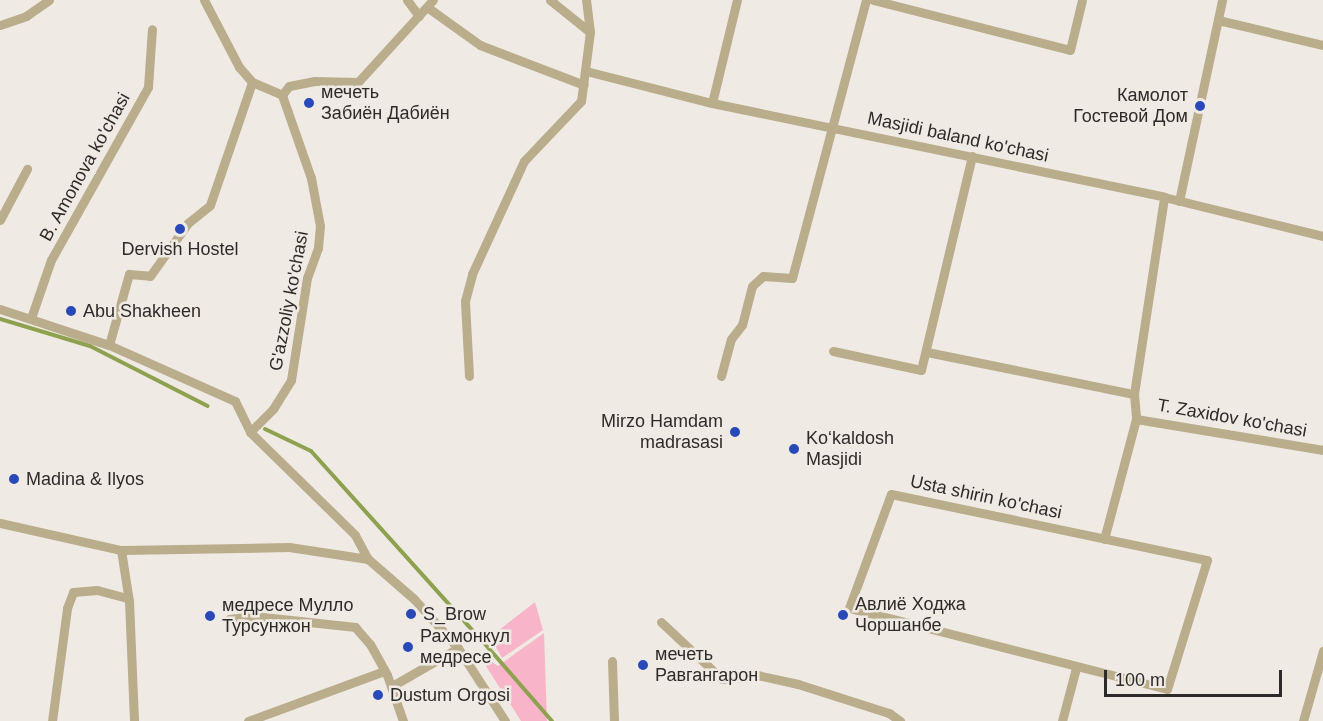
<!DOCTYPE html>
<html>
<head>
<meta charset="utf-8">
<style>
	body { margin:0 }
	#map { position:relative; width:1323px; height:721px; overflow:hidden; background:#f0eae5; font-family:Arial,sans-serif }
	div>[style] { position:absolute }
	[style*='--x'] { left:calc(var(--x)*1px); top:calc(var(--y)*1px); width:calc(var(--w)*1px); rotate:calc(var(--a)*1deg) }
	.green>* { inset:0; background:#f8b5ca }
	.stream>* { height:4px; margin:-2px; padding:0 2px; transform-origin:2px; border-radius:2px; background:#8ea14f }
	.street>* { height:9px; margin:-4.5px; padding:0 4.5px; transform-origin:4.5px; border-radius:4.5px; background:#baad8b }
	.dots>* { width:16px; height:16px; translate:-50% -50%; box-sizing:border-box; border:3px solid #f0eae5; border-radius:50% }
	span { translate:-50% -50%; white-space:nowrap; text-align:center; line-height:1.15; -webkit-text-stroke:5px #f0eae5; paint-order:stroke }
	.poi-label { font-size:18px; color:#2d2b29 }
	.left { translate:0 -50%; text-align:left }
	.right { translate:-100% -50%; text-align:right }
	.street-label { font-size:18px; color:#2d2b29 }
	.scale { position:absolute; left:1104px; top:670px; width:178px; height:27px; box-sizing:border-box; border:3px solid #2d2b29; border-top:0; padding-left:8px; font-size:18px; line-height:21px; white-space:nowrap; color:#2d2b29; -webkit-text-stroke:4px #f0eae5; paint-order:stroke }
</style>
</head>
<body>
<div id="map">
	<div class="green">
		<div style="clip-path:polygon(535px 602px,543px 630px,502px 658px,490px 637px)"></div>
		<div style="clip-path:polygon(544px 633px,547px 721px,521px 721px,477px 652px,498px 666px)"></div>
	</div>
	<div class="stream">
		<div style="--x:0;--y:319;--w:94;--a:16.7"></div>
		<div style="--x:90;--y:346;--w:132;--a:27"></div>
		<div style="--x:265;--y:429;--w:51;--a:25.6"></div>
		<div style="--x:311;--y:451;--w:244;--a:48"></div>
		<div style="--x:485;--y:644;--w:102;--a:49"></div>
	</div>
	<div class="street">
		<div style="--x:204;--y:0;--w:76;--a:62.4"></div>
		<div style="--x:239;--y:67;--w:20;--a:49"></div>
		<div style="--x:252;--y:82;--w:33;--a:23"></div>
		<div style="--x:282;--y:95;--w:11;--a:-52"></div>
		<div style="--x:289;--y:86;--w:26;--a:-11"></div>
		<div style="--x:315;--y:81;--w:43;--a:1.3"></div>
		<div style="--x:358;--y:82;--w:111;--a:-47.6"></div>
		<div style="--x:407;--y:0;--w:20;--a:53"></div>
		<div style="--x:550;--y:0;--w:51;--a:38.7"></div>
		<div style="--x:873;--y:0;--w:203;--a:14.2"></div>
		<div style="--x:1070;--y:50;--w:51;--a:-76.5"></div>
		<div style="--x:427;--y:7;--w:65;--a:35.6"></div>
		<div style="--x:480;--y:45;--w:111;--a:21"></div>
		<div style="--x:1218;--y:20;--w:108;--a:13.4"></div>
		<div style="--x:0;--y:25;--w:28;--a:-19"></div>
		<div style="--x:26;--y:16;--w:28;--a:-35"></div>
		<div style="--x:586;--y:71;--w:130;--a:14.3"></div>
		<div style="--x:712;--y:103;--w:462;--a:11.7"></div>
		<div style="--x:1164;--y:197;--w:164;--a:13.8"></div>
		<div style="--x:712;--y:103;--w:106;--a:-76.4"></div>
		<div style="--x:1179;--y:201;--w:206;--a:-77.9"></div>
		<div style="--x:0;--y:220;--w:58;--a:-62.1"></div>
		<div style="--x:0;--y:309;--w:115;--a:18.3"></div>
		<div style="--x:109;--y:345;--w:138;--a:24"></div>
		<div style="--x:235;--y:401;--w:34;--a:64"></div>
		<div style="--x:250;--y:432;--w:147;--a:44.4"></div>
		<div style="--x:355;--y:535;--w:27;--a:62"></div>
		<div style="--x:368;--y:559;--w:61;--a:41"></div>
		<div style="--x:414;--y:599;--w:66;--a:48.1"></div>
		<div style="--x:458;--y:648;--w:87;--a:57.2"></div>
		<div style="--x:31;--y:318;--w:61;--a:-71"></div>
		<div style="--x:51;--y:260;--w:198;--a:-60.7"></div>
		<div style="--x:148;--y:87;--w:58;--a:-86.1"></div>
		<div style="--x:109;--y:345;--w:74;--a:-74.3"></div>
		<div style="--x:129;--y:274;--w:21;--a:5"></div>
		<div style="--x:150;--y:276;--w:65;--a:-54.4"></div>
		<div style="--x:188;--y:223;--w:28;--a:-39"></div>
		<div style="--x:210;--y:205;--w:130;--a:-71.1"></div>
		<div style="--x:833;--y:351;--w:90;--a:12.2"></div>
		<div style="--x:921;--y:370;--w:220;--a:-76.6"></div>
		<div style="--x:927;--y:352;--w:211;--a:11.5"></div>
		<div style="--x:1134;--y:394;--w:25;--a:85"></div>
		<div style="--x:1136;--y:419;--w:124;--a:104.9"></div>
		<div style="--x:469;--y:376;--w:75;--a:-93.1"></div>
		<div style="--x:465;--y:301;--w:28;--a:-75"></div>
		<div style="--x:472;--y:274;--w:124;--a:-65.3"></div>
		<div style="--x:524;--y:161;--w:83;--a:-46.5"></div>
		<div style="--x:581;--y:101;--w:70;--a:-82.6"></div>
		<div style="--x:590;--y:32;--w:32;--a:-97"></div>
		<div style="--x:721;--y:376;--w:38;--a:-75"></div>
		<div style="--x:731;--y:339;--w:18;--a:-52"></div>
		<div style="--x:742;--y:325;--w:40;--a:-75.6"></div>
		<div style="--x:752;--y:286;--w:15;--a:-42"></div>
		<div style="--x:763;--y:276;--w:29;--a:4"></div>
		<div style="--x:792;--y:278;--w:288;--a:-75.1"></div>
		<div style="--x:1134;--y:394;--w:199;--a:-81.3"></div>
		<div style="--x:1136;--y:419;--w:190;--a:9.4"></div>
		<div style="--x:250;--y:432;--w:33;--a:-45"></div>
		<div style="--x:273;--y:409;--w:34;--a:-58"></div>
		<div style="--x:291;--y:380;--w:103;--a:-81.1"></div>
		<div style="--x:307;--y:278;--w:32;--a:-70"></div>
		<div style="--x:318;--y:248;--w:22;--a:-85"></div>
		<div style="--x:320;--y:226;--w:49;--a:-100.6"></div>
		<div style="--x:311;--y:178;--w:88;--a:-109.3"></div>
		<div style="--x:891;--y:494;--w:323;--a:11.8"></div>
		<div style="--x:1207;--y:560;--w:135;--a:107.2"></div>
		<div style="--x:1167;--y:689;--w:328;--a:-165.7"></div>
		<div style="--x:849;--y:608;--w:121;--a:-69.8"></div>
		<div style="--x:0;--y:523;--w:124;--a:12.6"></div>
		<div style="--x:121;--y:550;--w:168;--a:-1"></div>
		<div style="--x:289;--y:547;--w:80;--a:8.6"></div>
		<div style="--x:121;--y:550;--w:52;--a:81.1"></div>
		<div style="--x:129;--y:601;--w:120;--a:87.6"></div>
		<div style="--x:229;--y:619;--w:25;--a:-7"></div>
		<div style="--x:254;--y:616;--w:102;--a:6.2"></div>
		<div style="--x:355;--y:627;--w:23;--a:49"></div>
		<div style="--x:370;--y:644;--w:35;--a:61"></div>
		<div style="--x:387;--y:675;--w:49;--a:70.8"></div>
		<div style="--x:661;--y:622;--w:83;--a:43.1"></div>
		<div style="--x:722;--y:679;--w:35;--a:-7"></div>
		<div style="--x:757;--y:675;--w:42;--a:12.4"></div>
		<div style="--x:798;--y:684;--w:96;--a:17.7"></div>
		<div style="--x:889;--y:713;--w:14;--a:36"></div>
		<div style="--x:612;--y:661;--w:60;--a:88.1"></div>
		<div style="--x:392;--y:686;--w:76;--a:-29.9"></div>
		<div style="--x:52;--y:721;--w:114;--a:-82.4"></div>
		<div style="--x:67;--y:608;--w:17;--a:-69"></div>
		<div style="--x:73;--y:592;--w:24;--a:-5"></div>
		<div style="--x:97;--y:590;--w:30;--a:15"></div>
		<div style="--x:248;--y:721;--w:145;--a:-20.2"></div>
		<div style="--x:1062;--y:721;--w:55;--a:-75.2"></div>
		<div style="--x:1303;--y:721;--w:73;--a:-74.1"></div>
	</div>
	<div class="dots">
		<div style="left:309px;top:103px;background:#2949b9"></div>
		<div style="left:1200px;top:106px;background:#2949b9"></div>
		<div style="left:180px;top:229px;background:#2949b9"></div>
		<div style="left:71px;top:311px;background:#2949b9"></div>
		<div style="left:735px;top:432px;background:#2949b9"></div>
		<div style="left:794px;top:449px;background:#2949b9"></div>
		<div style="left:14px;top:479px;background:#2949b9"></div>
		<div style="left:411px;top:614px;background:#2949b9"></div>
		<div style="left:843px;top:615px;background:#2949b9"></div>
		<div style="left:210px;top:616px;background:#2949b9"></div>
		<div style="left:408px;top:647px;background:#2949b9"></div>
		<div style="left:643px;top:665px;background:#2949b9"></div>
		<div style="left:378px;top:695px;background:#2949b9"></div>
	</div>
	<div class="poi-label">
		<span class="left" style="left:321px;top:103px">мечеть<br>Забиён Дабиён</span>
		<span class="right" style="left:1188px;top:106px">Камолот<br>Гостевой Дом</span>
		<span style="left:180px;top:249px">Dervish Hostel</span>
		<span class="left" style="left:83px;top:311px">Abu Shakheen</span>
		<span class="right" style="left:723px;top:432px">Mirzo Hamdam<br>madrasasi</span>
		<span class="left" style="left:806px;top:449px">Koʻkaldosh<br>Masjidi</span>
		<span class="left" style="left:26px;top:479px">Madina &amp; Ilyos</span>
		<span class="left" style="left:855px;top:615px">Авлиё Ходжа<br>Чоршанбе</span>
		<span class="left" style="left:222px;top:616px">медресе Мулло<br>Турсунжон</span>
		<span class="left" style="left:423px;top:614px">S_Brow</span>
		<span class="left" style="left:420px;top:647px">Рахмонкул<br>медресе</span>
		<span class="left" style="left:655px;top:665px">мечеть<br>Равгангарон</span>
		<span class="left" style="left:390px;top:695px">Dustum Orgosi</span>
	</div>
	<div class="street-label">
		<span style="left:958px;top:137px;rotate:12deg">Masjidi baland ko'chasi</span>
		<span style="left:85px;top:167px;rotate:-61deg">B. Amonova ko'chasi</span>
		<span style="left:289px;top:301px;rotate:-79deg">G'azzoliy ko'chasi</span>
		<span style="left:1232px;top:418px;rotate:10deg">T. Zaxidov ko'chasi</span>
		<span style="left:986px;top:497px;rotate:12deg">Usta shirin ko'chasi</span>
	</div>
	<div class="scale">100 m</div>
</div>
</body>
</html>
